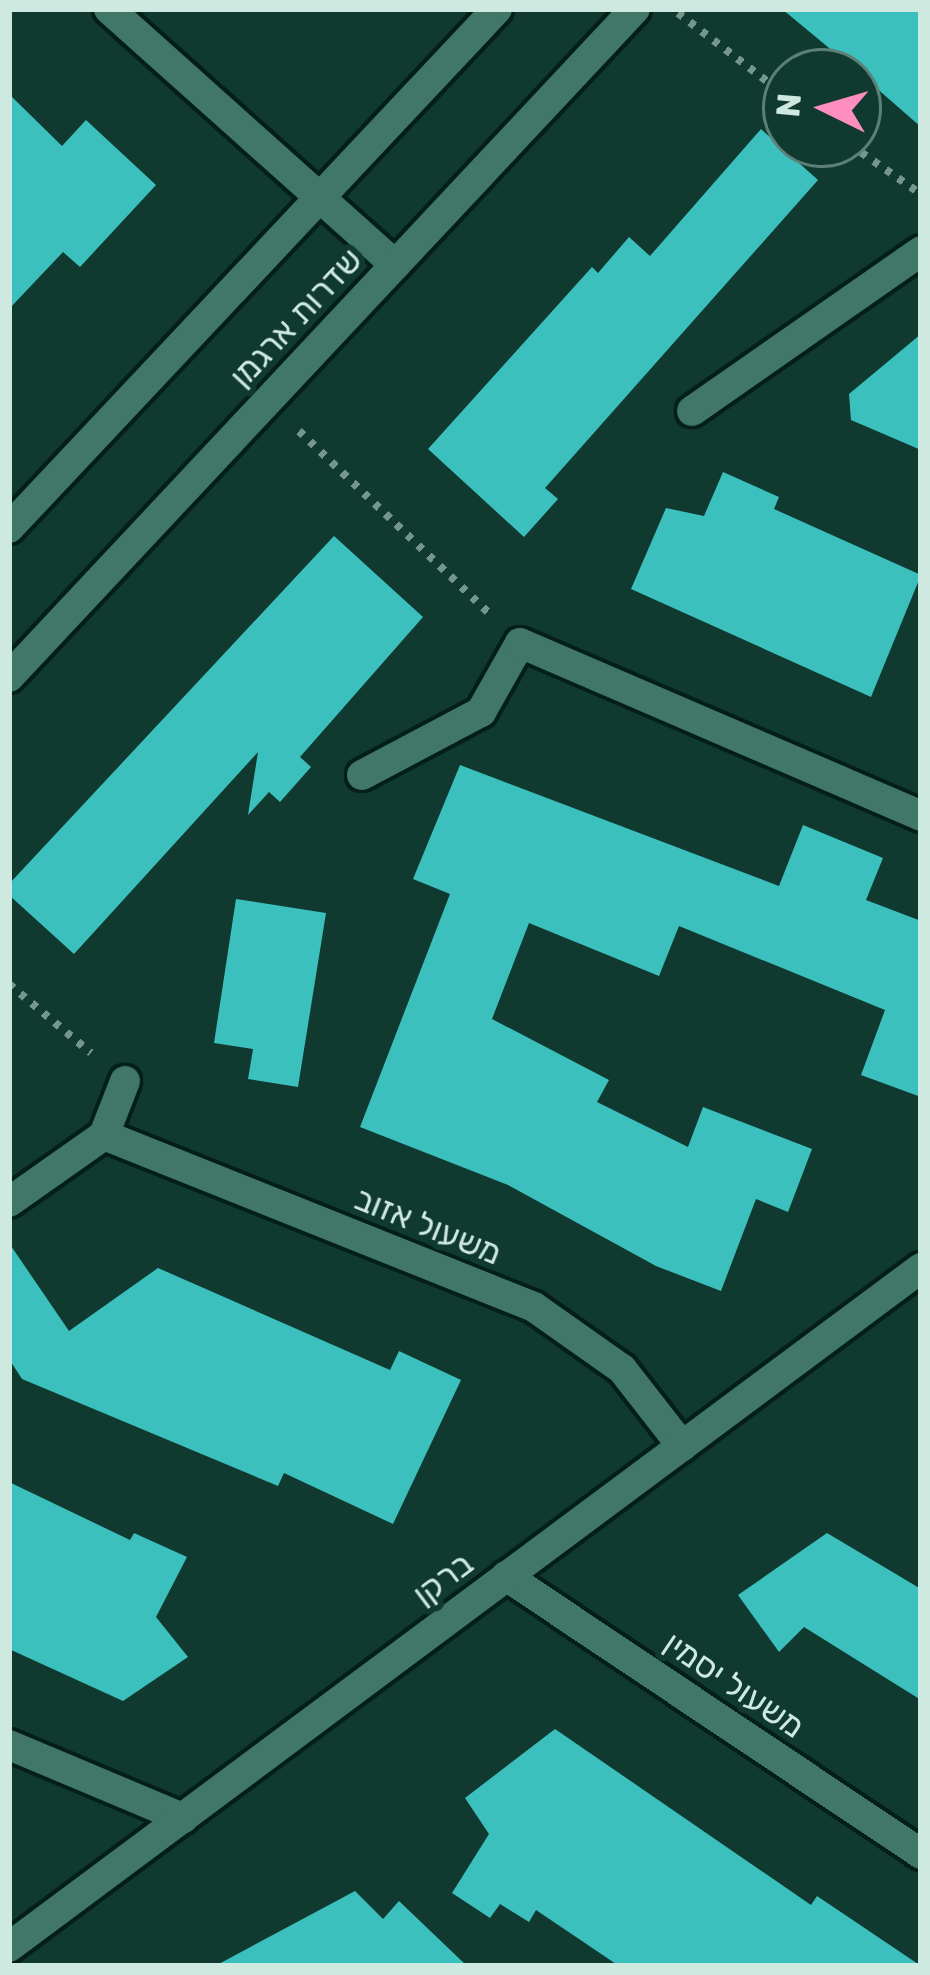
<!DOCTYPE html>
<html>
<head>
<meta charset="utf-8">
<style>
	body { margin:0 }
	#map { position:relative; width:930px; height:1975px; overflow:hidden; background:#103a30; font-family:Rubik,"Noto Sans Hebrew",sans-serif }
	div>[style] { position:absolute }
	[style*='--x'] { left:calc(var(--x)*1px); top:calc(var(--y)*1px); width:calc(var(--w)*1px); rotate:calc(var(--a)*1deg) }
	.building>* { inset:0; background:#3bc0be }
	.path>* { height:8px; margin-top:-4px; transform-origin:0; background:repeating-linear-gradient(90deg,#74968d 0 6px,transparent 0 15px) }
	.roads { filter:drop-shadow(3px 0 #031f18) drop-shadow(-3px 0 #031f18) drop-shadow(0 3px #031f18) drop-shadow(0 -3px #031f18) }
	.minor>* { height:30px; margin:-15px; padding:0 15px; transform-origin:15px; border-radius:15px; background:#417767 }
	span { translate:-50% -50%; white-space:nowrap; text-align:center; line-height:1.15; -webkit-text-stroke:12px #103a30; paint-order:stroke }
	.street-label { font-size:33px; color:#cee9e0 }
	.frame { position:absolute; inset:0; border:12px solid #cee9e0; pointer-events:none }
	.north { position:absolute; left:762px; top:48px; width:120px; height:120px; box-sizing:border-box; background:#103a30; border:3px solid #5c8076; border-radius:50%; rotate:275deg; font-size:33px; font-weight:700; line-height:48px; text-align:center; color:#cee9e0 }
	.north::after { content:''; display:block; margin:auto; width:42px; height:54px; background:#fd8ebf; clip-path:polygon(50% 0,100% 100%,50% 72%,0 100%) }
</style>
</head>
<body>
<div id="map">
	<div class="building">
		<div style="clip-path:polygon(782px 9px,921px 9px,921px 127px,858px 72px)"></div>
		<div style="clip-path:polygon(9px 94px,62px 146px,86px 120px,156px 185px,80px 267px,63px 252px,9px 309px)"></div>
		<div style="clip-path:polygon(761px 129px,818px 180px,545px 488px,558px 499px,524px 537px,428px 449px,592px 267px,598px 273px,629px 237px,650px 256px)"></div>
		<div style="clip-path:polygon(921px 334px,921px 450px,851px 420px,849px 394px)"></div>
		<div style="clip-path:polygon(723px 472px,779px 497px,774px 509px,921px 575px,871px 697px,631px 589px,666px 508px,704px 516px)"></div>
		<div style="clip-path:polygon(334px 536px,423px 617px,300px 757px,311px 767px,280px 802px,269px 792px,248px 815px,258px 752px,74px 954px,9px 895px,9px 884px)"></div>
		<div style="clip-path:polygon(460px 765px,779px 886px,803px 825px,883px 858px,866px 900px,921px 921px,921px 1097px,861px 1075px,885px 1010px,679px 926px,659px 976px,529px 923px,492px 1019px,609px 1080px,597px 1102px,688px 1147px,703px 1107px,812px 1149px,788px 1212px,756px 1199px,721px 1291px,656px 1266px,508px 1185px,360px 1127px,450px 894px,413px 879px)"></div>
		<div style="clip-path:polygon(236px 899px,326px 913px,298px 1087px,248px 1079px,253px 1049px,214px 1043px)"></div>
		<div style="clip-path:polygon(9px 1243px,69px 1331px,158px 1268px,390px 1370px,399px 1351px,461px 1380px,393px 1524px,284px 1473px,278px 1486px,22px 1379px,9px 1359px)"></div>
		<div style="clip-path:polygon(9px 1482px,130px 1540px,134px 1533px,187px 1557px,156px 1617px,188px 1657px,123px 1701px,9px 1649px)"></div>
		<div style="clip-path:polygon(827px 1533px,921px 1589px,921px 1700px,804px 1627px,779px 1652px,738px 1595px)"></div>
		<div style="clip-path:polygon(555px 1729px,811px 1905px,817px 1896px,921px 1966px,619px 1966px,536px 1910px,529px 1922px,500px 1904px,490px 1918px,452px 1893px,489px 1834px,465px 1798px)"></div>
		<div style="clip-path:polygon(355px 1891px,383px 1919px,399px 1901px,467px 1966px,215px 1966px)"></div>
	</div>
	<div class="path">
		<div style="--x:678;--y:13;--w:136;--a:37.5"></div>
		<div style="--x:849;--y:144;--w:88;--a:34.8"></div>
		<div style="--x:299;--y:431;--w:262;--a:43.8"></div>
		<div style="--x:9;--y:984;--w:107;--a:40.1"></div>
	</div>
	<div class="roads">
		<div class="minor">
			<div style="--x:109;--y:9;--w:384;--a:41.8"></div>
			<div style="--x:692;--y:411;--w:279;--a:-34.9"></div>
			<div style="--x:9;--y:528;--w:712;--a:-46.76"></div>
			<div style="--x:9;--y:677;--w:915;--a:-46.86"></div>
			<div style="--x:362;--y:775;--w:135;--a:-27.9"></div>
			<div style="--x:481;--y:712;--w:79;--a:-60.5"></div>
			<div style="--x:520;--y:643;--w:437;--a:23.3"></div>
			<div style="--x:104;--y:1135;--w:463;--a:21.8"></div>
			<div style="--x:534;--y:1307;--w:108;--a:35.2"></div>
			<div style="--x:622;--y:1369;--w:98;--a:52.1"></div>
			<div style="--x:9;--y:1202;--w:116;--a:-35.2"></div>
			<div style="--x:104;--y:1135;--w:58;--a:-68.7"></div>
			<div style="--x:506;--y:1576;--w:500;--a:33.8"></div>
			<div style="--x:9;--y:1745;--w:189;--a:22.8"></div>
			<div style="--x:9;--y:1947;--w:1137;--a:-36.67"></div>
		</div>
	</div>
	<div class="street-label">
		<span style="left:296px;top:318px;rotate:-47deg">שדרות ארגמן</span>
		<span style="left:428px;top:1226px;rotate:22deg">משעול אזוב</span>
		<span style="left:443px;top:1579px;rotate:-37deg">ברקן</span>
		<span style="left:734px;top:1685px;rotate:34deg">משעול יסמין</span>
	</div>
	<div class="frame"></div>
	<div class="north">N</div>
</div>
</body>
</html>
